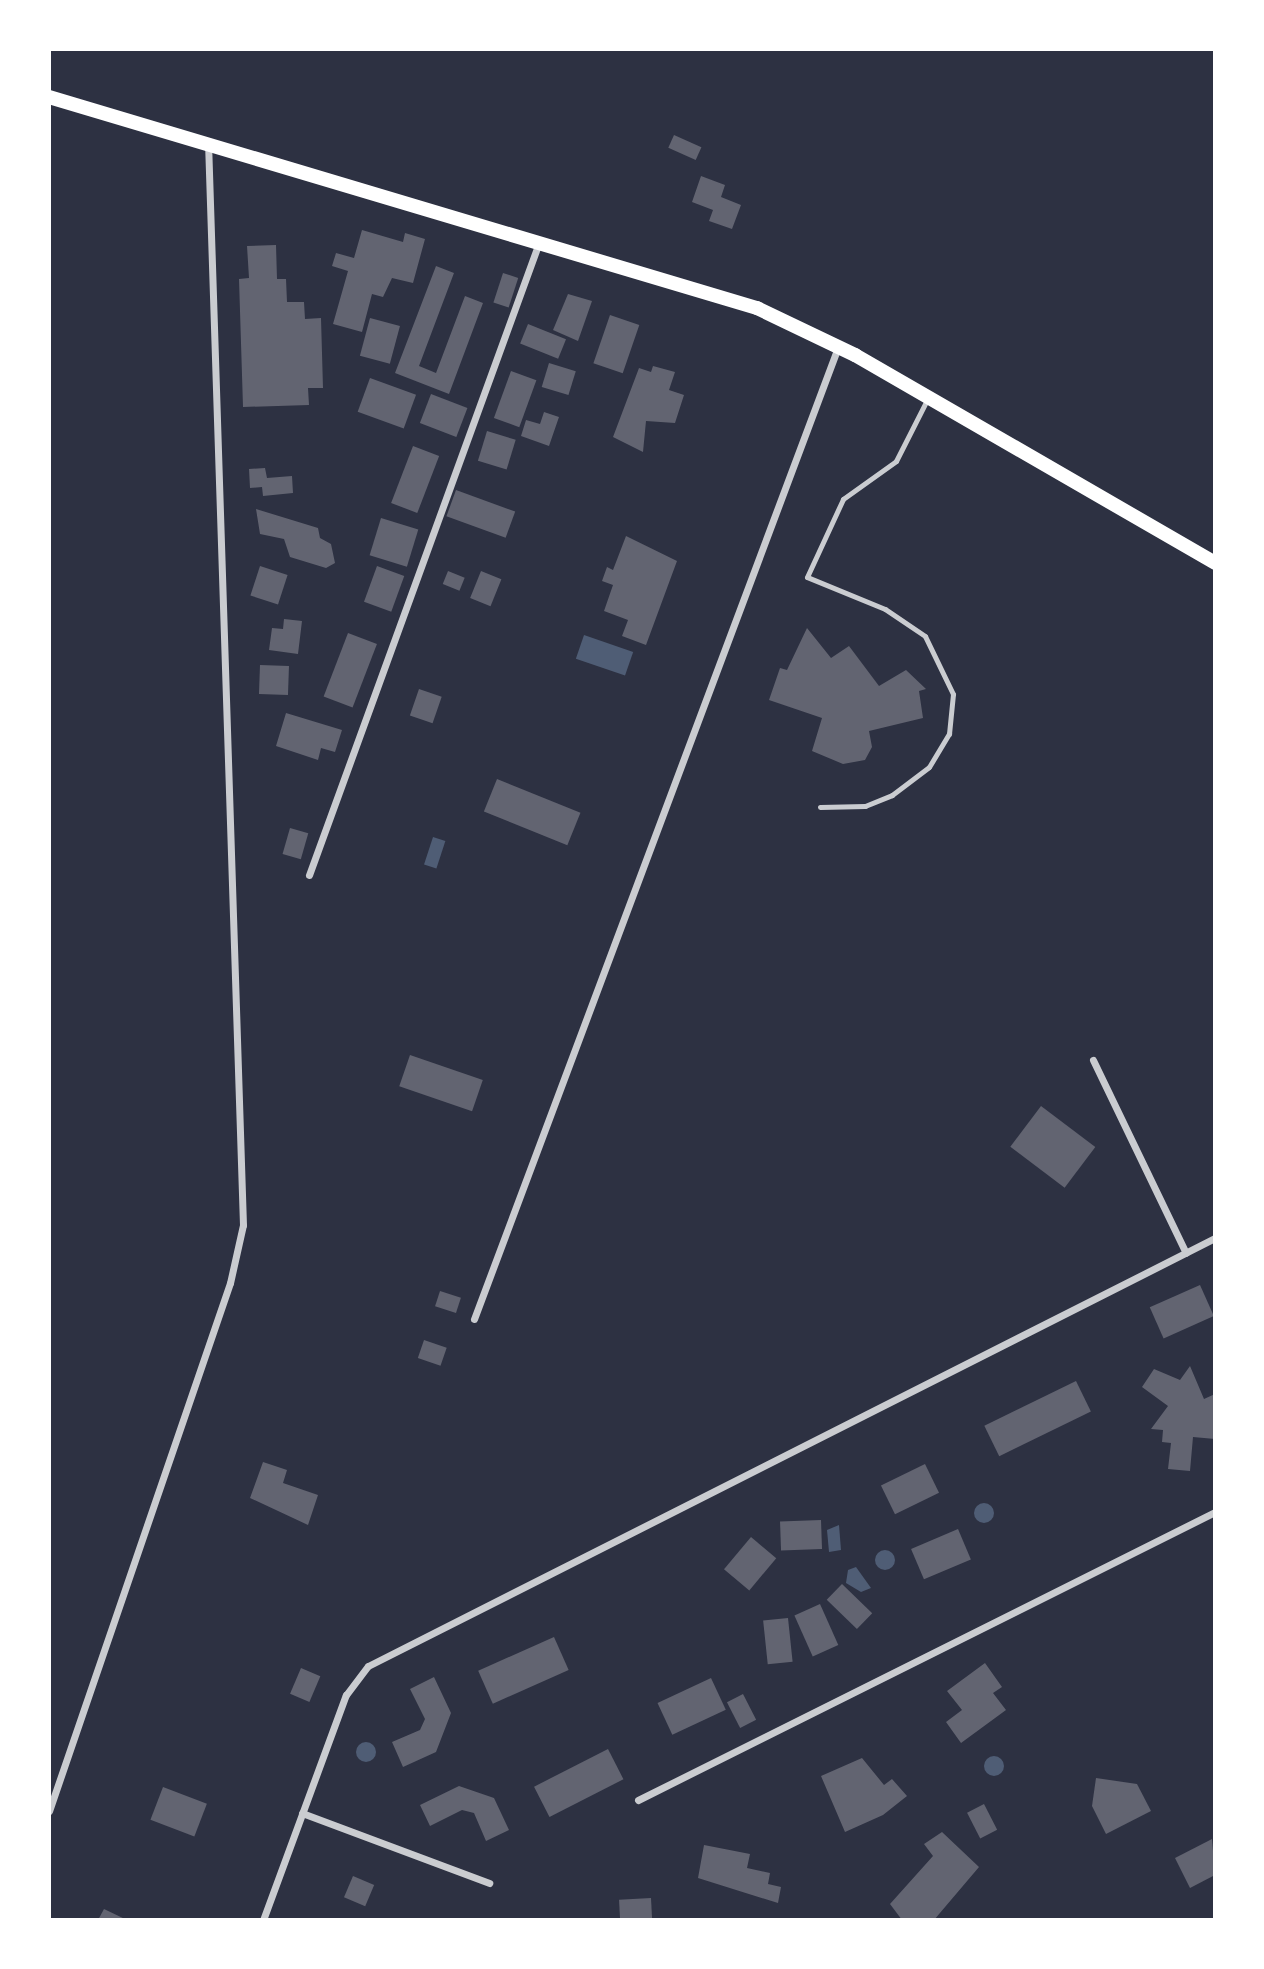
<!DOCTYPE html>
<html>
<head>
<meta charset="utf-8">
<style>
	body { margin:0 }
	#map { position:relative; width:1264px; height:1969px; overflow:hidden; background:#2d3142; font-family:"Sofia Sans Condensed",sans-serif }
	div>[style] { position:absolute }
	[style*='--x'] { left:calc(var(--x)*1px); top:calc(var(--y)*1px); width:calc(var(--w)*1px); rotate:calc(var(--a)*1deg) }
	.water>* { inset:0; background:#4f5d75; transform-origin:0 0 }
	.round { border-radius:50% }
	.building>* { inset:0; background:#626471; transform-origin:0 0 }
	.service>* { height:5px; margin:-2.5px; padding:0 2.5px; transform-origin:2.5px; border-radius:2.5px; background:#caccd0 }
	.minor>* { height:7px; margin:-3.5px; padding:0 3.5px; transform-origin:3.5px; border-radius:3.5px; background:#caccd0 }
	.secondary>* { height:14px; margin:-7px; padding:0 7px; transform-origin:7px; border-radius:7px; background:#fff }
	span { translate:-50% -50%; white-space:nowrap; text-align:center; line-height:1.15; -webkit-text-stroke:5px #fff; paint-order:stroke }
	.frame { position:absolute; inset:0; border:51px solid #fff; pointer-events:none }
</style>
</head>
<body>
<div id="map">
	<div class="water">
		<div style="left:584px;top:635px;width:52px;height:25px;rotate:19deg"></div>
		<div style="left:433px;top:837px;width:13px;height:29px;rotate:18deg"></div>
		<div class="round" style="left:974px;top:1503px;width:20px;height:20px"></div>
		<div style="clip-path:polygon(839px 1525px,841px 1550px,829px 1552px,827px 1530px)"></div>
		<div class="round" style="left:875px;top:1550px;width:20px;height:20px"></div>
		<div style="clip-path:polygon(856px 1567px,871px 1588px,861px 1592px,846px 1583px,848px 1570px)"></div>
		<div class="round" style="left:356px;top:1742px;width:20px;height:20px"></div>
		<div class="round" style="left:984px;top:1756px;width:20px;height:20px"></div>
	</div>
	<div class="building">
		<div style="left:674px;top:135px;width:30px;height:14px;rotate:24deg"></div>
		<div style="clip-path:polygon(701px 176px,725px 185px,721px 197px,741px 205px,732px 229px,709px 221px,713px 210px,692px 202px)"></div>
		<div style="clip-path:polygon(362px 230px,403px 242px,405px 233px,425px 239px,413px 283px,392px 278px,383px 297px,372px 294px,362px 332px,333px 324px,348px 271px,332px 266px,336px 253px,354px 258px)"></div>
		<div style="clip-path:polygon(276px 245px,277px 279px,286px 279px,287px 302px,304px 302px,305px 319px,321px 318px,323px 388px,308px 388px,309px 405px,243px 407px,239px 279px,249px 278px,247px 246px)"></div>
		<div style="clip-path:polygon(436px 266px,454px 273px,419px 366px,436px 373px,465px 296px,483px 303px,449px 394px,395px 373px)"></div>
		<div style="left:503px;top:273px;width:16px;height:31px;rotate:18deg"></div>
		<div style="clip-path:polygon(568px 294px,592px 301px,578px 341px,553px 330px)"></div>
		<div style="left:610px;top:315px;width:31px;height:51px;rotate:19deg"></div>
		<div style="left:370px;top:318px;width:31px;height:39px;rotate:15deg"></div>
		<div style="left:528px;top:324px;width:41px;height:21px;rotate:22deg"></div>
		<div style="left:549px;top:363px;width:28px;height:25px;rotate:17deg"></div>
		<div style="clip-path:polygon(653px 366px,675px 372px,669px 390px,684px 395px,675px 423px,646px 421px,643px 452px,613px 437px,639px 368px,651px 372px)"></div>
		<div style="left:511px;top:371px;width:27px;height:50px;rotate:20deg"></div>
		<div style="left:370px;top:378px;width:49px;height:36px;rotate:20deg"></div>
		<div style="left:431px;top:394px;width:39px;height:31px;rotate:21deg"></div>
		<div style="clip-path:polygon(544px 412px,559px 417px,549px 446px,521px 436px,526px 420px,540px 424px)"></div>
		<div style="left:487px;top:431px;width:30px;height:31px;rotate:17deg"></div>
		<div style="left:413px;top:446px;width:28px;height:61px;rotate:21deg"></div>
		<div style="clip-path:polygon(265px 468px,267px 478px,292px 476px,293px 493px,263px 496px,262px 487px,250px 488px,249px 469px)"></div>
		<div style="left:456px;top:490px;width:63px;height:28px;rotate:20deg"></div>
		<div style="clip-path:polygon(256px 509px,318px 528px,320px 538px,331px 544px,335px 563px,326px 568px,290px 557px,284px 539px,260px 534px)"></div>
		<div style="left:381px;top:518px;width:39px;height:39px;rotate:17deg"></div>
		<div style="clip-path:polygon(626px 536px,677px 561px,646px 645px,622px 636px,628px 620px,604px 611px,613px 585px,602px 581px,607px 567px,613px 570px)"></div>
		<div style="left:260px;top:566px;width:29px;height:31px;rotate:18deg"></div>
		<div style="left:377px;top:566px;width:29px;height:38px;rotate:20deg"></div>
		<div style="left:448px;top:571px;width:18px;height:14px;rotate:22deg"></div>
		<div style="left:481px;top:571px;width:22px;height:29px;rotate:22deg"></div>
		<div style="clip-path:polygon(284px 619px,302px 621px,298px 654px,269px 650px,272px 628px,283px 629px)"></div>
		<div style="clip-path:polygon(807px 628px,831px 658px,849px 646px,879px 686px,906px 670px,926px 689px,919px 691px,923px 718px,869px 731px,872px 747px,865px 760px,843px 764px,812px 751px,822px 718px,769px 700px,780px 668px,787px 670px)"></div>
		<div style="left:348px;top:633px;width:31px;height:68px;rotate:21deg"></div>
		<div style="left:260px;top:665px;width:29px;height:29px;rotate:2deg"></div>
		<div style="left:419px;top:689px;width:24px;height:28px;rotate:19deg"></div>
		<div style="clip-path:polygon(286px 713px,342px 730px,335px 752px,321px 748px,318px 760px,276px 746px)"></div>
		<div style="left:497px;top:779px;width:90px;height:35px;rotate:22deg"></div>
		<div style="left:290px;top:828px;width:19px;height:27px;rotate:16deg"></div>
		<div style="left:410px;top:1055px;width:77px;height:33px;rotate:19deg"></div>
		<div style="left:1041px;top:1106px;width:68px;height:51px;rotate:37deg"></div>
		<div style="left:1200px;top:1285px;width:34px;height:55px;rotate:66deg"></div>
		<div style="left:440px;top:1291px;width:22px;height:16px;rotate:18deg"></div>
		<div style="left:424px;top:1340px;width:24px;height:19px;rotate:19deg"></div>
		<div style="clip-path:polygon(1190px 1366px,1204px 1399px,1215px 1394px,1215px 1439px,1193px 1437px,1190px 1471px,1168px 1469px,1171px 1443px,1162px 1442px,1163px 1430px,1151px 1429px,1168px 1406px,1142px 1387px,1154px 1369px,1180px 1380px)"></div>
		<div style="left:1076px;top:1381px;width:34px;height:102px;rotate:64deg"></div>
		<div style="clip-path:polygon(263px 1462px,287px 1470px,283px 1483px,318px 1495px,308px 1525px,250px 1498px)"></div>
		<div style="left:925px;top:1464px;width:32px;height:49px;rotate:64deg"></div>
		<div style="left:821px;top:1520px;width:29px;height:41px;rotate:88deg"></div>
		<div style="left:958px;top:1529px;width:33px;height:51px;rotate:67deg"></div>
		<div style="left:751px;top:1537px;width:33px;height:42px;rotate:40deg"></div>
		<div style="left:842px;top:1584px;width:42px;height:22px;rotate:44deg"></div>
		<div style="left:820px;top:1604px;width:45px;height:28px;rotate:66deg"></div>
		<div style="left:788px;top:1618px;width:44px;height:25px;rotate:84deg"></div>
		<div style="left:554px;top:1637px;width:36px;height:83px;rotate:66deg"></div>
		<div style="clip-path:polygon(985px 1663px,1002px 1687px,993px 1693px,1006px 1710px,961px 1743px,946px 1722px,962px 1710px,947px 1691px)"></div>
		<div style="left:301px;top:1668px;width:21px;height:28px;rotate:23deg"></div>
		<div style="clip-path:polygon(434px 1677px,451px 1713px,436px 1752px,403px 1767px,392px 1742px,420px 1730px,425px 1719px,410px 1689px)"></div>
		<div style="left:711px;top:1678px;width:35px;height:59px;rotate:65deg"></div>
		<div style="left:743px;top:1694px;width:29px;height:18px;rotate:63deg"></div>
		<div style="left:608px;top:1749px;width:34px;height:83px;rotate:63deg"></div>
		<div style="clip-path:polygon(862px 1758px,884px 1785px,892px 1779px,907px 1796px,883px 1815px,845px 1832px,821px 1776px)"></div>
		<div style="clip-path:polygon(1096px 1778px,1137px 1784px,1151px 1811px,1106px 1834px,1092px 1806px)"></div>
		<div style="clip-path:polygon(459px 1786px,494px 1798px,509px 1830px,486px 1841px,474px 1813px,462px 1810px,430px 1826px,420px 1805px)"></div>
		<div style="left:163px;top:1787px;width:47px;height:35px;rotate:21deg"></div>
		<div style="left:984px;top:1804px;width:29px;height:19px;rotate:63deg"></div>
		<div style="clip-path:polygon(942px 1832px,979px 1867px,934px 1920px,902px 1920px,890px 1904px,933px 1856px,924px 1844px)"></div>
		<div style="clip-path:polygon(1212px 1839px,1215px 1875px,1190px 1888px,1175px 1858px)"></div>
		<div style="clip-path:polygon(704px 1845px,750px 1854px,747px 1868px,770px 1873px,768px 1884px,781px 1887px,778px 1903px,698px 1878px)"></div>
		<div style="left:353px;top:1876px;width:23px;height:23px;rotate:23deg"></div>
		<div style="left:651px;top:1898px;width:21px;height:32px;rotate:87deg"></div>
		<div style="clip-path:polygon(104px 1909px,127px 1920px,98px 1920px)"></div>
	</div>
	<div class="service">
		<div style="--x:820;--y:807;--w:45;--a:-1.3"></div>
		<div style="--x:865;--y:806;--w:29;--a:-22"></div>
		<div style="--x:892;--y:795;--w:46;--a:-37.1"></div>
		<div style="--x:929;--y:767;--w:39;--a:-59"></div>
		<div style="--x:949;--y:734;--w:40;--a:-84.3"></div>
		<div style="--x:953;--y:694;--w:64;--a:-115.8"></div>
		<div style="--x:925;--y:636;--w:48;--a:-146"></div>
		<div style="--x:885;--y:609;--w:84;--a:-157.7"></div>
		<div style="--x:807;--y:577;--w:86;--a:-65.2"></div>
		<div style="--x:843;--y:499;--w:65;--a:-35.6"></div>
		<div style="--x:896;--y:461;--w:71;--a:-63.1"></div>
	</div>
	<div class="minor">
		<div style="--x:309;--y:875;--w:670;--a:-70.02"></div>
		<div style="--x:1093;--y:1060;--w:214;--a:64.3"></div>
		<div style="--x:474;--y:1319;--w:1038;--a:-69.47"></div>
		<div style="--x:638;--y:1800;--w:645;--a:-26.53"></div>
		<div style="--x:49;--y:1811;--w:558;--a:-71.08"></div>
		<div style="--x:230;--y:1283;--w:59;--a:-77.4"></div>
		<div style="--x:243;--y:1225;--w:1082;--a:-91.85"></div>
		<div style="--x:302;--y:1813;--w:200;--a:20.5"></div>
		<div style="--x:263;--y:1920;--w:240;--a:-69.8"></div>
		<div style="--x:346;--y:1695;--w:36;--a:-53"></div>
		<div style="--x:368;--y:1666;--w:949;--a:-26.81"></div>
	</div>
	<div class="secondary">
		<div style="--x:49;--y:97;--w:739;--a:16.6"></div>
		<div style="--x:757;--y:308;--w:109;--a:25.6"></div>
		<div style="--x:855;--y:355;--w:416;--a:30"></div>
	</div>
	<div class="frame"></div>
</div>
</body>
</html>
